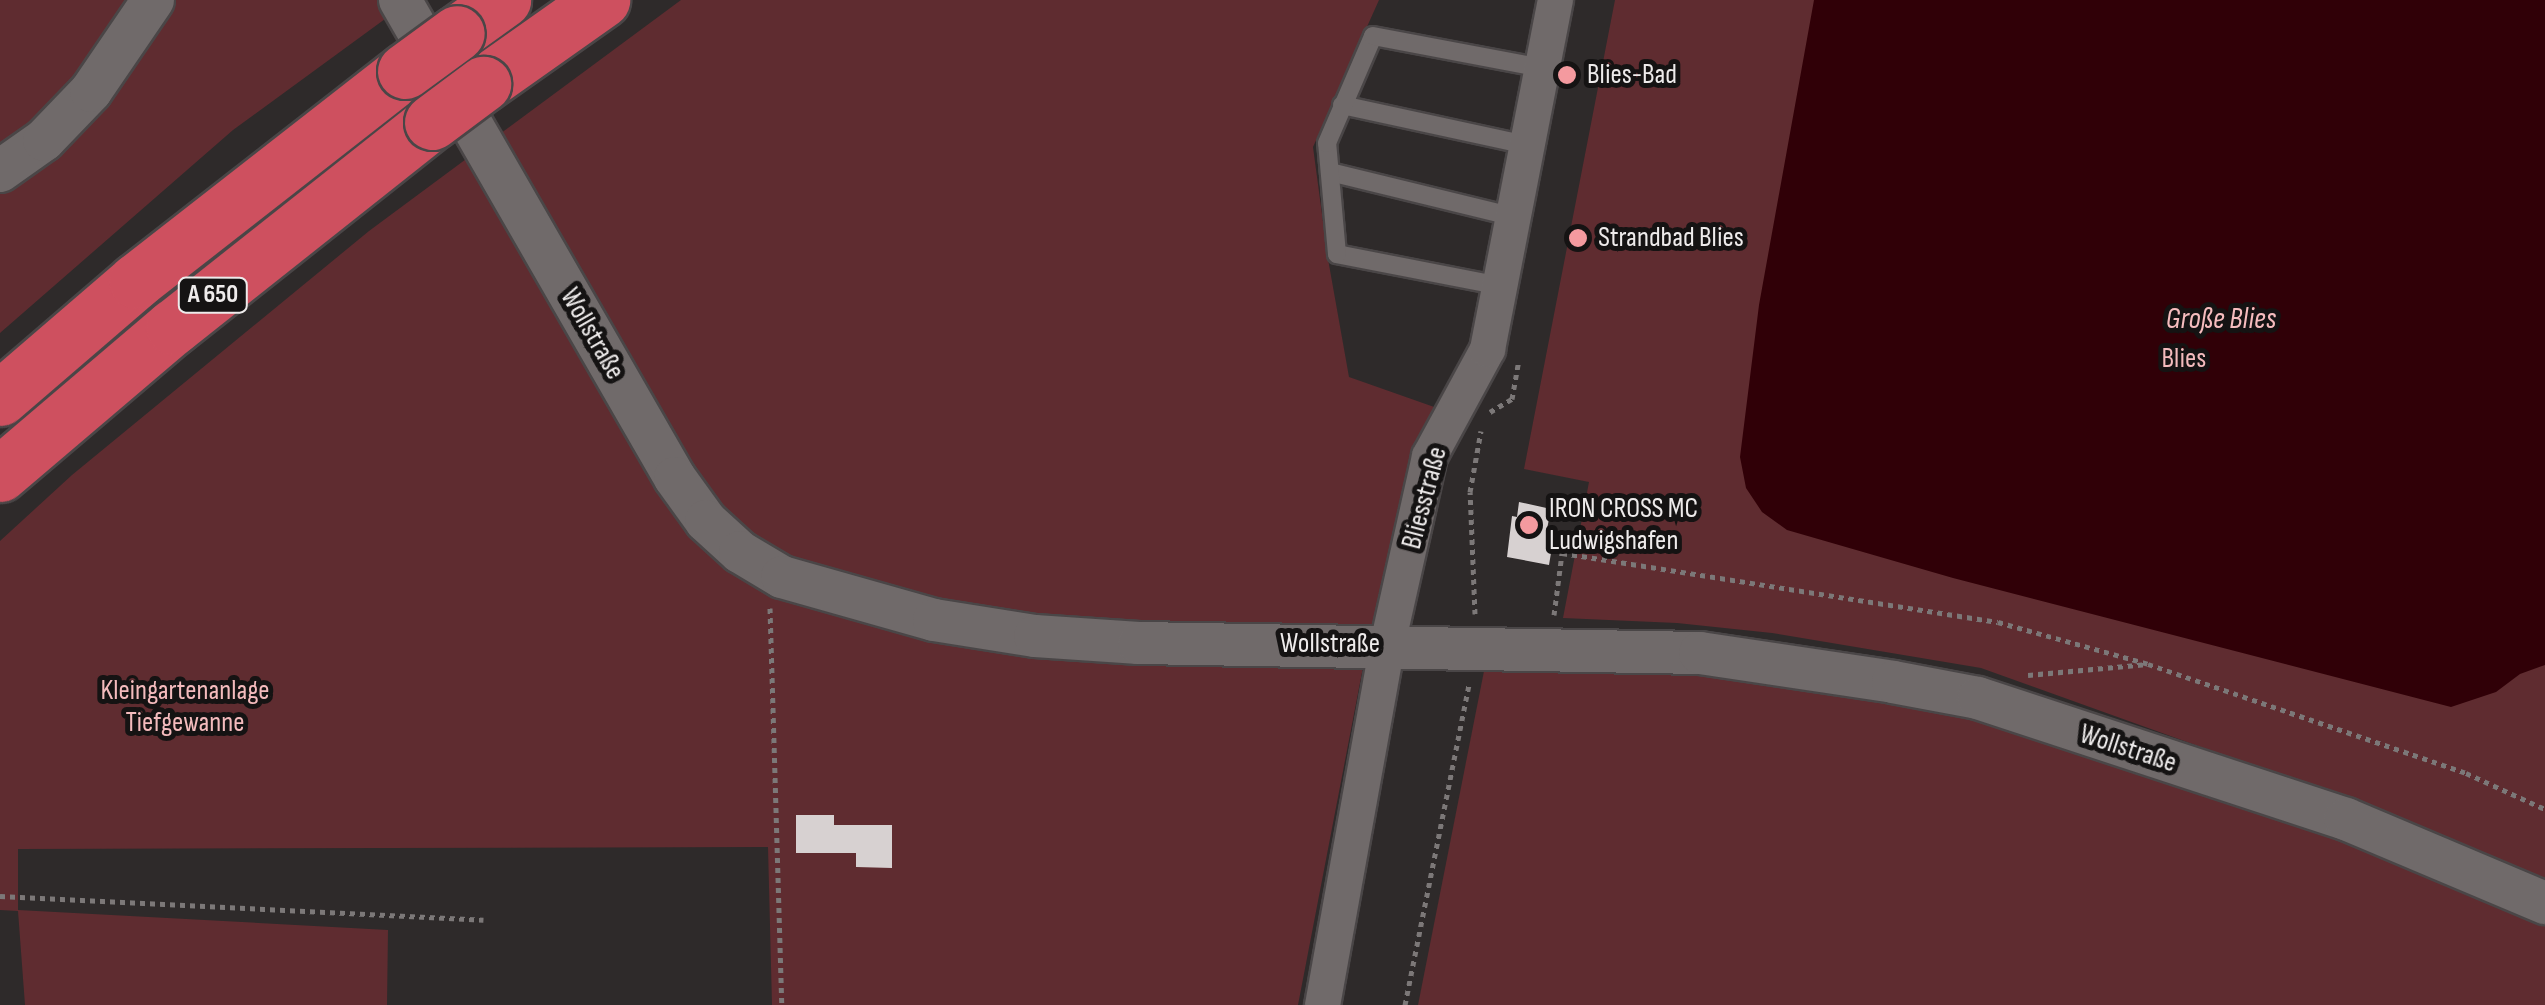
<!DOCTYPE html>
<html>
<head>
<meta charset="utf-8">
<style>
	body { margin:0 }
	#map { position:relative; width:2545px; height:1005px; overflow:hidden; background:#2e2a2a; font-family:"Sofia Sans Condensed",sans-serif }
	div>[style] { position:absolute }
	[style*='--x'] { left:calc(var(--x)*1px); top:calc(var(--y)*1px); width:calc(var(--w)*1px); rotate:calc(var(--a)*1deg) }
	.green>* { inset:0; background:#5f2c30 }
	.water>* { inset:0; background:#300007 }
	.building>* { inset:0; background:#d7d1d1 }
	.path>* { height:5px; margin-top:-2.5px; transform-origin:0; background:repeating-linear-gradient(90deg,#7c7878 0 5px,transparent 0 10px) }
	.roads { filter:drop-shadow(2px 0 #4a4647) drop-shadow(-2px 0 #4a4647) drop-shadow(0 2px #4a4647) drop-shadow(0 -2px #4a4647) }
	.service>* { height:18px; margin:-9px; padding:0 9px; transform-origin:9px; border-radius:9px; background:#706a6a }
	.minor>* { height:35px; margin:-17.5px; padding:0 17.5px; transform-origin:17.5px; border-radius:17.5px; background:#706a6a }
	.tertiary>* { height:42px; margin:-21px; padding:0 21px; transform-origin:21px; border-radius:21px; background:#706a6a }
	.motorway>* { height:55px; margin:-27.5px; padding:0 27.5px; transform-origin:27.5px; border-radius:27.5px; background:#ce505f }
	.bridges { filter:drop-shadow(2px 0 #4a4647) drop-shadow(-2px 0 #4a4647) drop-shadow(0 2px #4a4647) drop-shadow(0 -2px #4a4647) }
	.motorway-bridge>* { height:55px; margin:-27.5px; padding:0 27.5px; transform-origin:27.5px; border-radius:27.5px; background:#ce505f }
	.dots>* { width:28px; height:28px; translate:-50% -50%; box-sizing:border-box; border:5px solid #151313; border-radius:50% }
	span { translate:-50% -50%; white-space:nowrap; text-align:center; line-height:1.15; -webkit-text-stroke:10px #151313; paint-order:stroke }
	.shield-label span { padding:2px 8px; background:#151313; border:2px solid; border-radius:8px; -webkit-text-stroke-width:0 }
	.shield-label { font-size:25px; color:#eeebeb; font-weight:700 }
	.poi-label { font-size:28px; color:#eeebeb }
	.left { translate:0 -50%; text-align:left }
	.street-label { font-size:28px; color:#eeebeb }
	.park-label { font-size:28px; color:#f4bbbd }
	.water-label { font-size:30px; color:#f6bcbe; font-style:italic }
</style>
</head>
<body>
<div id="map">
	<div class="green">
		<div style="clip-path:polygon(0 0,411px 0,233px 130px,0 333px)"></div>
		<div style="clip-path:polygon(681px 0,1379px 0,1313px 147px,1328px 259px,1349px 377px,1437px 408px,1415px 456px,1364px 662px,1298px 1005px,772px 1005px,768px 847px,18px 849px,18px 910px,388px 930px,387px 1005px,25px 1005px,18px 911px,0 910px,0 541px,72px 475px,369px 231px)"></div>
		<div style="clip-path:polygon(1615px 0,2545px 0,2545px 881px,2354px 802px,1981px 668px,1772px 633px,1677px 623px,1563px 618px,1589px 482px,1524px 469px)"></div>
		<div style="clip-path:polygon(1486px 661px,1691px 668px,1971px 708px,2348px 835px,2545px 918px,2545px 1005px,1418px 1005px)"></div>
	</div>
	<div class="water">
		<div style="clip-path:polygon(1814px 0,2545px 0,2545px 665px,2520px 674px,2496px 692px,2451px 707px,1953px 578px,1787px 530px,1762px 512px,1746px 488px,1740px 457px,1759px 305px)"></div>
	</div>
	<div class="building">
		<div style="clip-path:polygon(1519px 502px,1551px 509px,1546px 534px,1554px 535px,1549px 565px,1507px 557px,1512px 516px,1517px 517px)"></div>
		<div style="clip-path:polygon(796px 815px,834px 815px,834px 825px,892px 825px,892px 868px,856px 867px,856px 853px,796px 853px)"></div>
	</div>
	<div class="path">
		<div style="--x:1490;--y:412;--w:26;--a:-31"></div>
		<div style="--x:1512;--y:399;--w:39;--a:-80"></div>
		<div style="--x:770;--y:608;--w:397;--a:88.3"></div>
		<div style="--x:1475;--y:614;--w:122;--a:-92.3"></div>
		<div style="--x:1470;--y:492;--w:62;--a:-79.8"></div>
		<div style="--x:1554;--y:615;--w:63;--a:-82.6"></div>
		<div style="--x:1562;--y:553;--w:441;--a:9"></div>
		<div style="--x:1998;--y:622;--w:156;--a:15.6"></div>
		<div style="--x:2148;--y:664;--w:336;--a:18.9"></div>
		<div style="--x:2466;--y:773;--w:87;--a:24.5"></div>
		<div style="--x:2028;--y:675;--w:120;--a:-5.3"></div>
		<div style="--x:0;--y:896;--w:484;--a:2.8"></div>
		<div style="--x:1405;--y:1005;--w:327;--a:-78.7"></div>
	</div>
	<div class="roads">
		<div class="service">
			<div style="--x:1342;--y:105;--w:189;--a:12.2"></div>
			<div style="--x:1330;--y:172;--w:189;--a:13.7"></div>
			<div style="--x:1501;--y:286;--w:167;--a:-169"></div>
			<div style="--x:1337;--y:254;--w:111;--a:-95.1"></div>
			<div style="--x:1327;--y:143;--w:116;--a:-66.7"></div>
			<div style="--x:1373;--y:36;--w:173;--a:10.7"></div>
		</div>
		<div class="minor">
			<div style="--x:1322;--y:1005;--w:367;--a:-79.8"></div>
			<div style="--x:1387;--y:644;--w:193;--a:-77.4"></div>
			<div style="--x:1429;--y:456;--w:122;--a:-61.5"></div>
			<div style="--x:1487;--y:349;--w:356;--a:-79"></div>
		</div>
		<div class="tertiary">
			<div style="--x:400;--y:0;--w:551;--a:60.09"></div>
			<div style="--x:675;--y:478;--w:53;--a:54.2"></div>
			<div style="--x:706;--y:521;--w:46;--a:42.4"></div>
			<div style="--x:740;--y:552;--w:49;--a:30.8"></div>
			<div style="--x:782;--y:577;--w:158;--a:15.8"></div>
			<div style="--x:934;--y:620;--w:102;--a:9"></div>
			<div style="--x:1035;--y:636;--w:104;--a:3.9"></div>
			<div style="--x:1139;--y:643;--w:561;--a:1.02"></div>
			<div style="--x:1700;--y:653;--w:195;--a:8.5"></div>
			<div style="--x:1893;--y:682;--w:86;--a:10.7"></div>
			<div style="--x:1978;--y:698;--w:387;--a:18.2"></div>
			<div style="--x:2346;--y:819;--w:216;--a:22.9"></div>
			<div style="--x:0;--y:171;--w:54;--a:-35.2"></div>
			<div style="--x:44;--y:140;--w:68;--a:-46.2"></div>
			<div style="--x:91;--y:91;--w:110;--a:-55.7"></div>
		</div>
		<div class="motorway">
			<div style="--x:457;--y:33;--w:57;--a:-35.7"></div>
			<div style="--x:483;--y:84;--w:146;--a:-35.2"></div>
			<div style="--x:0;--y:398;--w:179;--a:-40.7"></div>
			<div style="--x:136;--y:281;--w:341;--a:-38"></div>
			<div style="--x:0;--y:474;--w:227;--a:-40.4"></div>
			<div style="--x:173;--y:327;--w:330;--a:-38.4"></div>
		</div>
	</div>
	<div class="bridges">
		<div class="motorway-bridge">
			<div style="--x:405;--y:71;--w:64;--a:-36.2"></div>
			<div style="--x:432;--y:122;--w:64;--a:-36.7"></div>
		</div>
	</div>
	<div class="dots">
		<div style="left:1567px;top:75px;background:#f49a9f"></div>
		<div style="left:1578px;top:238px;background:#f49a9f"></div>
		<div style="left:1529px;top:525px;background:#f49a9f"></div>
	</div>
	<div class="shield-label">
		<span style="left:213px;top:295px">A 650</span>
	</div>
	<div class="poi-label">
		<span class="left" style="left:1587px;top:75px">Blies-Bad</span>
		<span class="left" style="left:1598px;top:238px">Strandbad Blies</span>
		<span class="left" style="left:1549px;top:525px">IRON CROSS MC<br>Ludwigshafen</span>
	</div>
	<div class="street-label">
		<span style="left:592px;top:334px;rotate:60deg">Wollstraße</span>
		<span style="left:1425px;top:498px;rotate:-75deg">Bliesstraße</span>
		<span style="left:1330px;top:644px">Wollstraße</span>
		<span style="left:2128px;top:749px;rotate:18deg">Wollstraße</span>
	</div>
	<div class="park-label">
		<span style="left:2184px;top:359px">Blies</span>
		<span style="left:185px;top:707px">Kleingartenanlage<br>Tiefgewanne</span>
	</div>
	<div class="water-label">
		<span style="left:2221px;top:319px">Große Blies</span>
	</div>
</div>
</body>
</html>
